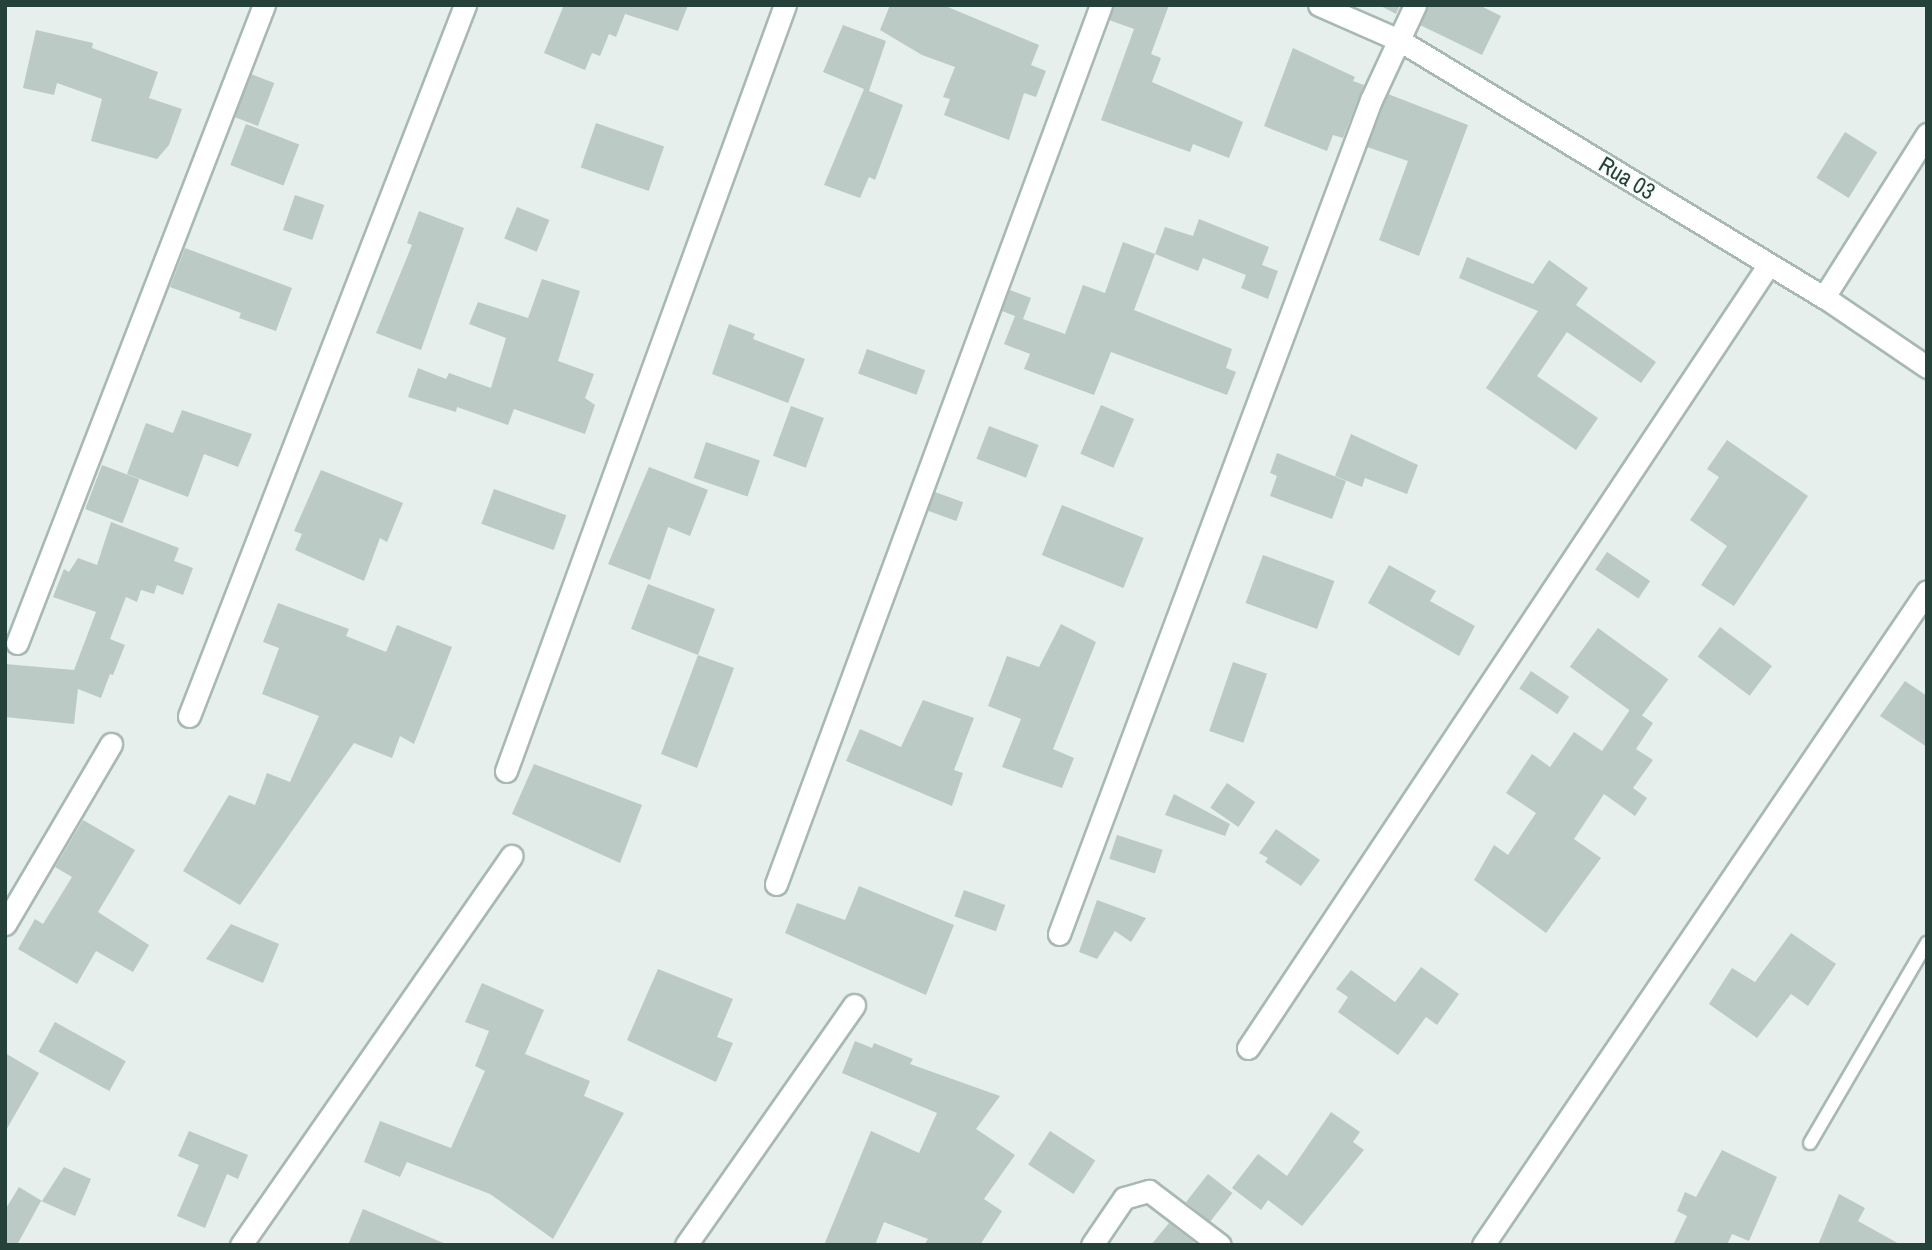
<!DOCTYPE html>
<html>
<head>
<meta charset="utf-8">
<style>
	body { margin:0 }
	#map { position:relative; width:1932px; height:1250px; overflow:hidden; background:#e6efeb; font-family:"Archivo Narrow",sans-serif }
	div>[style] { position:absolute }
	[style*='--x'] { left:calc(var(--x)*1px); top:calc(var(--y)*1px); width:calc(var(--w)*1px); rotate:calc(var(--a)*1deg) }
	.building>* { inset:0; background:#bbcac4; transform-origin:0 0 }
	.roads { filter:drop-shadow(2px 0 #a8b8b2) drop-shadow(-2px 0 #a8b8b2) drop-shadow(0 2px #a8b8b2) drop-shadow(0 -2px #a8b8b2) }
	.lane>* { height:12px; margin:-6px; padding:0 6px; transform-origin:6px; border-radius:6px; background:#fff }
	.street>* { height:21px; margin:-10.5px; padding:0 10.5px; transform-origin:10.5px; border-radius:10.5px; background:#fff }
	.secondary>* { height:21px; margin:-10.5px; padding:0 10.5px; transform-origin:10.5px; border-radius:10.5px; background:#fff }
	span { translate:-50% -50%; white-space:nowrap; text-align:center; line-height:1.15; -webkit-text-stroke:5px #f7fbf9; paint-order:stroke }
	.street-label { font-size:23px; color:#24423a }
	.frame { position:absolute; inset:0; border:7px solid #24423a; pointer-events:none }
</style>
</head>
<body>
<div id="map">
	<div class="building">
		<div style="clip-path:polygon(564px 5px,688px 5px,678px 31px,625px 14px,616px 37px,609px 34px,600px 56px,592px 53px,585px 70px,544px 53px)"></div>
		<div style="clip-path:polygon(890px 5px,943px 5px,1039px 45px,1031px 65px,1046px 71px,1036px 97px,1024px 93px,1009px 140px,944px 115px,950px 99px,943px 97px,955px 67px,922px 55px,880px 30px)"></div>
		<div style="clip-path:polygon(1114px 5px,1169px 5px,1151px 54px,1161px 58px,1152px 82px,1243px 122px,1229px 158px,1193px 144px,1190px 152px,1101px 120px,1134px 29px,1109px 20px)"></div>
		<div style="clip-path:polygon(1379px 5px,1400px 5px,1396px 14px)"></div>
		<div style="clip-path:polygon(1428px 5px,1479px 5px,1501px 16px,1482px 55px,1420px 25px)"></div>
		<div style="clip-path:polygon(843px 25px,886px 41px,869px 91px,903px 105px,875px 180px,869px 177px,860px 198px,824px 185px,864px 89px,823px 72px)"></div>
		<div style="clip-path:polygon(36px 30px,93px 43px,92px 48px,158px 72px,149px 98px,182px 109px,169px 145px,157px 159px,91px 141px,102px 99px,57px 83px,54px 95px,23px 88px)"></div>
		<div style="clip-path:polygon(1293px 48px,1355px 77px,1353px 81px,1364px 85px,1343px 138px,1333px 135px,1327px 151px,1264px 126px)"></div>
		<div style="left:251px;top:74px;width:25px;height:46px;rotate:21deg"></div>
		<div style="clip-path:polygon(1388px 94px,1468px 125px,1419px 256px,1379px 240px,1408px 161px,1367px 147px)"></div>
		<div style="left:596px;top:123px;width:72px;height:47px;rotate:19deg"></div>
		<div style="left:246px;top:124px;width:57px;height:44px;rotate:21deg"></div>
		<div style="left:1845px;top:132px;width:38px;height:54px;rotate:32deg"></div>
		<div style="left:295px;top:195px;width:31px;height:37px;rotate:19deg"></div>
		<div style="left:517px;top:207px;width:35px;height:34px;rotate:22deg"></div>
		<div style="clip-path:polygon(419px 211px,464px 228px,421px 350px,376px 333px,412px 245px,407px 243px)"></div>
		<div style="clip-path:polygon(1199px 219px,1269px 247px,1262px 265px,1278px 271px,1268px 299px,1241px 288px,1246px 275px,1203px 258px,1198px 271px,1155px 254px,1165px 227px,1193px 236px)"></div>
		<div style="clip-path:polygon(1123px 242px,1155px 254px,1134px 310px,1232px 349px,1226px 368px,1236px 372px,1227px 395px,1111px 352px,1094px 395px,1024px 369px,1030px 354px,1004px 344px,1015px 316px,1002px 311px,1010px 290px,1031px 298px,1023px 319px,1065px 334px,1083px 285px,1105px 293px)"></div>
		<div style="clip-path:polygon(185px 248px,292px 288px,276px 331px,239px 318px,241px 313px,170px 287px)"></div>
		<div style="clip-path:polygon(1467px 257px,1533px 284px,1549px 260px,1588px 288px,1576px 305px,1656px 362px,1641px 383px,1567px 332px,1537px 376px,1598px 418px,1576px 450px,1486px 388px,1538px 311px,1459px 278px)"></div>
		<div style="clip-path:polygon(542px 279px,580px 291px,558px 361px,594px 374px,585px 398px,595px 405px,585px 434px,514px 409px,508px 425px,457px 407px,456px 412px,408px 397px,418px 368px,446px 379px,449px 373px,491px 388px,506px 338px,469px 324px,478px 302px,528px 318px)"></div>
		<div style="clip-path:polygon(729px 324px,755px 334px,753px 339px,805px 359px,788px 403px,712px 374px)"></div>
		<div style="left:867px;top:349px;width:62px;height:26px;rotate:20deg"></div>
		<div style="left:1101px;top:405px;width:36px;height:53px;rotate:23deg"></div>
		<div style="left:791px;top:406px;width:35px;height:53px;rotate:20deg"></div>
		<div style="clip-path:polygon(182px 410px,252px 434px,238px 467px,204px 454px,188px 497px,127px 474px,146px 423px,173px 433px)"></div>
		<div style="left:989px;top:426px;width:53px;height:35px;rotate:21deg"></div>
		<div style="clip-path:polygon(1351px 434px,1418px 465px,1407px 494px,1365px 478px,1362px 487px,1335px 476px)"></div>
		<div style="clip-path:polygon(1727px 440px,1808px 496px,1734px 606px,1701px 585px,1727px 546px,1690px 520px,1719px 477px,1707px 469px)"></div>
		<div style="left:706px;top:442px;width:57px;height:38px;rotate:19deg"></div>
		<div style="clip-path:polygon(1277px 453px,1346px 481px,1332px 519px,1270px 496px,1277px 476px,1270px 473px)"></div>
		<div style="left:102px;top:465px;width:40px;height:47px;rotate:21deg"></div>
		<div style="clip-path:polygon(649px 467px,708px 490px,690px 536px,668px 527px,650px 580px,608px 564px)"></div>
		<div style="clip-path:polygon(321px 470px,403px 503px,387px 542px,380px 538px,364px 581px,295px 550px,302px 534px,294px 531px)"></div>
		<div style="left:494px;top:489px;width:77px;height:37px;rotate:20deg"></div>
		<div style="left:935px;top:492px;width:30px;height:20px;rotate:20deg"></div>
		<div style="left:1062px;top:505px;width:88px;height:54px;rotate:22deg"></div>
		<div style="clip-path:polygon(111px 522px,179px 548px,174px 561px,193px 568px,183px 595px,157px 585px,154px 594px,141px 590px,137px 602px,126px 597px,110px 639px,125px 645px,113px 675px,110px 674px,101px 698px,78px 689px,74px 724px,5px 717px,5px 664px,74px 670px,96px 612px,53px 597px,64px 569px,69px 572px,78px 558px,97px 565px)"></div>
		<div style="left:1607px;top:552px;width:52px;height:21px;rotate:34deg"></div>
		<div style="left:1263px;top:555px;width:76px;height:51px;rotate:20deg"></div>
		<div style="clip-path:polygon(1389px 565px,1436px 591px,1430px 601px,1475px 626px,1459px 656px,1368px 603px)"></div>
		<div style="clip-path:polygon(648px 584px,715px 609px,698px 655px,734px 668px,697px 768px,661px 754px,698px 655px,631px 629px)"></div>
		<div style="clip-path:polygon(278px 603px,349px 629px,346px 636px,386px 652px,397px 625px,452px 647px,414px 744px,400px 736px,392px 758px,354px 743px,240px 905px,183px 871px,229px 795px,255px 805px,267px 773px,290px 782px,319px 716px,262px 694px,279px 648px,263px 642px)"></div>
		<div style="clip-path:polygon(1061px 624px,1096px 642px,1053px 749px,1074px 758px,1062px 788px,1002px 767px,1021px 719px,988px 706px,1007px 656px,1039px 667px)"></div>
		<div style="left:1720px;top:627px;width:65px;height:37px;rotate:37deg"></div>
		<div style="left:1598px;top:628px;width:87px;height:48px;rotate:36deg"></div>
		<div style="left:1233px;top:662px;width:36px;height:73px;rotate:19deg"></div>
		<div style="left:1531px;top:671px;width:46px;height:21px;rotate:34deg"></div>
		<div style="clip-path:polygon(1905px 681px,1927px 696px,1927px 747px,1880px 716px)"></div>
		<div style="clip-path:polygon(923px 700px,974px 718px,954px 770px,963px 773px,952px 806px,846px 761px,860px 729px,901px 747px)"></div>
		<div style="clip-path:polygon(1631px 708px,1653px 723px,1636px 749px,1653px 760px,1633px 788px,1647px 798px,1635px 816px,1604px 794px,1574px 839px,1601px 858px,1546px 933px,1474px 880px,1494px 845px,1508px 855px,1536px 813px,1506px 793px,1532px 754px,1550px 767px,1574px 732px,1602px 751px)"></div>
		<div style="clip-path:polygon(534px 764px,642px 805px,620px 863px,512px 814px)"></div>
		<div style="left:1227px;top:783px;width:34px;height:30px;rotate:34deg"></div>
		<div style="clip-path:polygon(1174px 794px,1230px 824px,1225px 836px,1165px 815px)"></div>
		<div style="clip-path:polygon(83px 820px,135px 850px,98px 912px,149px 945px,133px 972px,96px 951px,77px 984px,18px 949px,35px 919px,43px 924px,72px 877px,55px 867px)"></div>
		<div style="clip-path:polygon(1276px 829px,1320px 860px,1301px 886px,1265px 862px,1268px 858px,1259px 853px)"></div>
		<div style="left:1117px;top:835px;width:48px;height:25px;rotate:18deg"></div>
		<div style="clip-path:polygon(859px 886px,954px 925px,926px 995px,785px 933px,797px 903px,845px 920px)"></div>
		<div style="left:964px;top:890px;width:44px;height:28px;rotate:20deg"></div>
		<div style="clip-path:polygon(1097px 900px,1146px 918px,1131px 942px,1115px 931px,1097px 959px,1079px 952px)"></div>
		<div style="clip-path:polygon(231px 924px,279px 944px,263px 983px,206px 959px)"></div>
		<div style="clip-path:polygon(1791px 933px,1836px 964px,1808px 1006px,1791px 994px,1757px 1038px,1709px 1004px,1732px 968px,1755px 982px)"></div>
		<div style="clip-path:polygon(1421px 967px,1459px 994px,1437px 1025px,1426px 1017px,1398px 1055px,1338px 1012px,1348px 997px,1336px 989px,1351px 970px,1395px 1002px)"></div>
		<div style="clip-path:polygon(658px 969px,733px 999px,717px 1037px,733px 1043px,716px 1082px,627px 1040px)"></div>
		<div style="clip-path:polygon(482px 983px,544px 1010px,525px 1054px,590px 1081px,584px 1096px,624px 1113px,553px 1239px,490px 1194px,407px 1162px,400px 1177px,364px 1162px,380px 1121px,451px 1148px,485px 1071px,475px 1066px,489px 1031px,465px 1022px)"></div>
		<div style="left:55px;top:1022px;width:81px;height:34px;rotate:29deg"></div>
		<div style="clip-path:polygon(855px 1041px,872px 1048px,874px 1043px,913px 1059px,910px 1064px,1000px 1096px,976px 1129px,1015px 1155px,984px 1199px,1002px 1211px,980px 1245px,924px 1245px,928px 1239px,884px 1222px,875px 1245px,824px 1245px,871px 1131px,919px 1153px,937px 1113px,842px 1073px)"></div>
		<div style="clip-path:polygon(5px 1053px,39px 1073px,5px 1132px)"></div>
		<div style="clip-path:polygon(1331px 1112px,1360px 1132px,1353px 1142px,1364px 1150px,1302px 1226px,1268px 1200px,1261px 1210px,1232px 1188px,1258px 1154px,1287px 1176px)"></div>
		<div style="clip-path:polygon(189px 1131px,248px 1155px,238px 1179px,227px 1174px,205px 1228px,177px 1216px,199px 1165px,178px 1156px)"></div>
		<div style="left:1050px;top:1131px;width:54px;height:40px;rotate:33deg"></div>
		<div style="clip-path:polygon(1722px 1150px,1777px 1177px,1749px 1241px,1732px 1234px,1727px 1245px,1673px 1245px,1687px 1216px,1677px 1211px,1685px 1192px,1696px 1197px)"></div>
		<div style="clip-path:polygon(64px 1167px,91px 1179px,75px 1216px,41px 1201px,17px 1245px,5px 1245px,5px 1210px,19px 1187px,42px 1201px)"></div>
		<div style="left:1208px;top:1174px;width:31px;height:36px;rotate:38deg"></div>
		<div style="clip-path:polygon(1839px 1194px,1865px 1208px,1858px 1221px,1901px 1245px,1818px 1245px)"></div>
		<div style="clip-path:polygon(363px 1209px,448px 1245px,348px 1245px)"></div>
		<div style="clip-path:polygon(1169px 1223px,1194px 1242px,1191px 1245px,1151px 1245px)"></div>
	</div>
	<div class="roads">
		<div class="lane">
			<div style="--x:1810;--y:1143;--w:232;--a:-59.7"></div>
		</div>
		<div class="street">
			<div style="--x:1824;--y:297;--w:193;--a:-57.7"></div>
			<div style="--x:17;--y:643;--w:684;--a:-68.84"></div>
			<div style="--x:189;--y:716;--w:763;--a:-68.78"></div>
			<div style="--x:506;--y:771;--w:815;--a:-69.99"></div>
			<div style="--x:776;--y:884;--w:937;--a:-69.71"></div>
			<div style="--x:5;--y:924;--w:209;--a:-59.5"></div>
			<div style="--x:1059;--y:934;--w:890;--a:-69.49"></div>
			<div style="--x:1371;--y:100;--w:105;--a:-65.1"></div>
			<div style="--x:1248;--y:1048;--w:941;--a:-56.39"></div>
			<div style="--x:241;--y:1245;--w:474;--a:-55.2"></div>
			<div style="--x:686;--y:1245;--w:293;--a:-55"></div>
			<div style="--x:1092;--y:1245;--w:57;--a:-55.8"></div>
			<div style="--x:1124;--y:1198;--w:26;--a:-16"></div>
			<div style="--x:1149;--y:1191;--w:89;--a:37.3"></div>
			<div style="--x:1483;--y:1245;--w:790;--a:-55.83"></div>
		</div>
		<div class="secondary">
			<div style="--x:1319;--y:5;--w:87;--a:23.6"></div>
			<div style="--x:1399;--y:40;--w:497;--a:31.2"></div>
			<div style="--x:1824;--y:297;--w:125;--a:34.2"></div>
		</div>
	</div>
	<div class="street-label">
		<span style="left:1627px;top:178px;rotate:31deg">Rua 03</span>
	</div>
	<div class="frame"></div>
</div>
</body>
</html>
